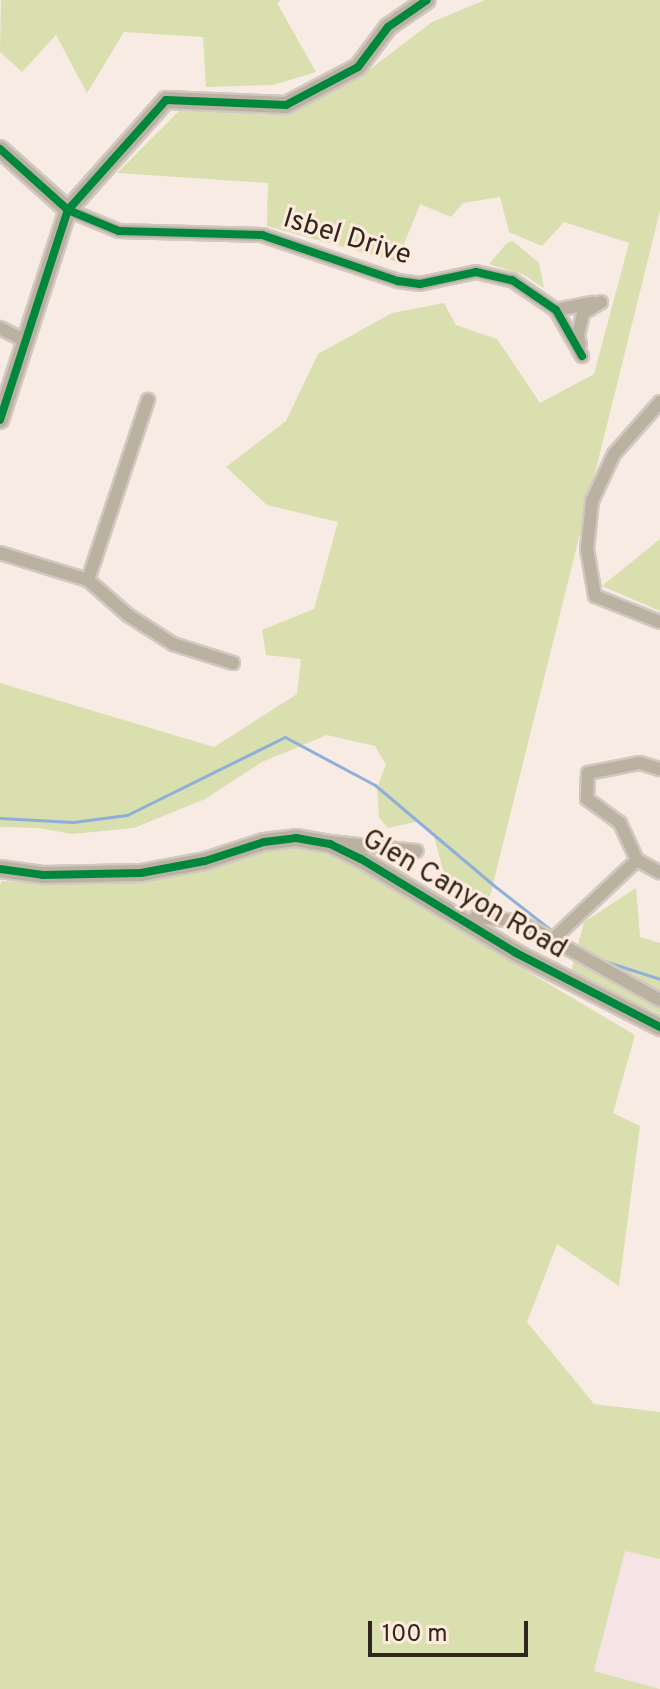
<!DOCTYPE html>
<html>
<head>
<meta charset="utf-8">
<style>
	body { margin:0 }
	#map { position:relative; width:660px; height:1689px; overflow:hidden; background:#f7ebe4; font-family:Overpass,sans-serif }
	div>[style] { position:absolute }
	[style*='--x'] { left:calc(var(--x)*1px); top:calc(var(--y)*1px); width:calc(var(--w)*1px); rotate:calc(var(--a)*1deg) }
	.industrial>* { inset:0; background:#f6e3e6 }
	.green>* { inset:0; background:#d9dfaf }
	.stream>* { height:3px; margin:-1.5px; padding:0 1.5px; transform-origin:1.5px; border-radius:1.5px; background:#8fafda }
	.roads { filter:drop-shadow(2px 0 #d1c8c2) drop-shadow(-2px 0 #d1c8c2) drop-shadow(0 2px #d1c8c2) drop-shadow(0 -2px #d1c8c2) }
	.minor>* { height:12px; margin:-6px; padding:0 6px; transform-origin:6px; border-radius:6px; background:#bab1a0 }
	.tertiary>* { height:16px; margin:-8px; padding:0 8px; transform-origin:8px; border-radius:8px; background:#bab1a0 }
	.cycleway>* { height:8px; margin:-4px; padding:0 4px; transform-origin:4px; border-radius:4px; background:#00873e }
	span { translate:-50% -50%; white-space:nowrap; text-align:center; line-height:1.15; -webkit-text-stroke:6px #ffeadc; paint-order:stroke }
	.street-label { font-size:28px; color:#2f261f }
	.scale { position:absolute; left:368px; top:1621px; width:160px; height:36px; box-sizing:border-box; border:4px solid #2f261f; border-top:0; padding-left:10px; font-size:24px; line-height:28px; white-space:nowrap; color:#2f261f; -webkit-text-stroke:6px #ffeadc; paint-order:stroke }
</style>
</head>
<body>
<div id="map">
	<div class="industrial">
		<div style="clip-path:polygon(625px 1550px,660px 1559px,660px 1689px,593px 1672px)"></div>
	</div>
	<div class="green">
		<div style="clip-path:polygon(1px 0,281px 0,277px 3px,316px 72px,273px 85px,206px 87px,203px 37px,124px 32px,87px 93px,56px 35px,22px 72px,0 52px)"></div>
		<div style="clip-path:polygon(485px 0,660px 0,660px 211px,486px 912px,457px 895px,443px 870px,433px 833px,420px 821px,388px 828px,379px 818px,377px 787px,386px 765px,375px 746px,327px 735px,262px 762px,205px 799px,134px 828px,72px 834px,39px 828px,0 827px,0 683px,214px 747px,297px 694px,301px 659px,266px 655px,262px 630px,314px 609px,338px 522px,267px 505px,226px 467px,286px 421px,318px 354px,392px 313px,444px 303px,456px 325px,497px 339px,540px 403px,594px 374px,629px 243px,564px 222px,542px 246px,509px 232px,500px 197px,463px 203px,451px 217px,420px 204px,397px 262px,267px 226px,268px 183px,117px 173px,180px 110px,275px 115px,369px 70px,432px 22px)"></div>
		<div style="clip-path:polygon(513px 241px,539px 263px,544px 288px,524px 275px,489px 264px,507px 243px)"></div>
		<div style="clip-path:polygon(660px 539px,660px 611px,602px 586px)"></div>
		<div style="clip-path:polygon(297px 846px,348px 861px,419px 907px,635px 1035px,613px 1113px,640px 1126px,619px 1286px,557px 1244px,527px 1322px,594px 1404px,660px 1412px,660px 1559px,625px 1551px,594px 1671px,660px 1689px,0 1689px,0 885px,2px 881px,40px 883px)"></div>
		<div style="clip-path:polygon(636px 888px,640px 937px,660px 943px,660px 1014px,571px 972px,584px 922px)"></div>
	</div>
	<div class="stream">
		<div style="--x:0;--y:818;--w:73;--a:3.1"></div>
		<div style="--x:73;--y:822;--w:54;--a:-7.4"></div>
		<div style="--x:127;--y:815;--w:176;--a:-26.3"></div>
		<div style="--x:285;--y:737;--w:102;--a:28.1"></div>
		<div style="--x:375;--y:785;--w:153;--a:40.2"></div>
		<div style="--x:492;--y:884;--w:80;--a:37.9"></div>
		<div style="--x:595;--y:958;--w:68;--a:17.9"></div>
	</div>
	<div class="roads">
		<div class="minor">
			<div style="--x:68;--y:210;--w:55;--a:22.4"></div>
			<div style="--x:119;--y:231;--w:143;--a:1.6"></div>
			<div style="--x:262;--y:235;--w:144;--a:18.7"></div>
			<div style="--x:398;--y:281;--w:22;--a:8"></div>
			<div style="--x:420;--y:284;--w:57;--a:-12.1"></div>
			<div style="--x:476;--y:272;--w:37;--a:13"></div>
			<div style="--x:512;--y:280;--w:53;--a:34.3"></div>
			<div style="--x:556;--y:310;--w:53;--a:60.5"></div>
			<div style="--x:556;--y:310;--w:38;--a:-11"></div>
			<div style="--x:0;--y:328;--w:29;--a:27"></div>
			<div style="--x:580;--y:345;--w:10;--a:-101"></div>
			<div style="--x:578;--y:335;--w:23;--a:-77"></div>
			<div style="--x:583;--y:313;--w:21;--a:-31"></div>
			<div style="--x:660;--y:402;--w:69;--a:131.5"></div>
			<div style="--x:614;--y:454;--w:52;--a:115.1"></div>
			<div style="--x:592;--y:501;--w:48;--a:95.9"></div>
			<div style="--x:587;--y:549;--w:48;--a:80.3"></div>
			<div style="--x:595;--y:596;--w:70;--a:21.8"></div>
			<div style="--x:0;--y:553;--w:92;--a:17.1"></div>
			<div style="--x:88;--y:580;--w:53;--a:41.2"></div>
			<div style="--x:128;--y:615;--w:54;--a:32.8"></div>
			<div style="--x:173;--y:644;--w:63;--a:17.6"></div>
			<div style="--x:88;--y:580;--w:190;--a:-71.6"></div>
			<div style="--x:331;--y:842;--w:86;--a:6"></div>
			<div style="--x:637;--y:860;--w:41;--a:-114.7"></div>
			<div style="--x:620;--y:823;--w:41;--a:-144"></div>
			<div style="--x:587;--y:799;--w:26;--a:-88"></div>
			<div style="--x:588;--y:773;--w:53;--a:-10.9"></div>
			<div style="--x:640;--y:763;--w:21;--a:17"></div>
			<div style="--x:637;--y:860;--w:26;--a:29"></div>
			<div style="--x:468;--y:924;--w:11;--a:-41"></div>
			<div style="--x:476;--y:917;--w:43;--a:5.3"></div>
			<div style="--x:519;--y:921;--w:162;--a:29.3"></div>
			<div style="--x:552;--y:940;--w:117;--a:-43.3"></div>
		</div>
		<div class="tertiary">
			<div style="--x:0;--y:149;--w:91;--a:41.9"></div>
			<div style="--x:0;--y:420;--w:221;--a:-72.1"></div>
			<div style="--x:68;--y:210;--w:147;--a:-48.3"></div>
			<div style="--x:166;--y:100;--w:120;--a:2.4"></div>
			<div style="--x:286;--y:105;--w:81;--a:-27.8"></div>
			<div style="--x:358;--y:67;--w:50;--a:-53.1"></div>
			<div style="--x:388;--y:27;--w:47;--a:-34.7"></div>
			<div style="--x:0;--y:869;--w:43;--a:7.9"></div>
			<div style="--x:43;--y:875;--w:98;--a:-1.2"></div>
			<div style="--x:141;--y:873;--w:65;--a:-10.6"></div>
			<div style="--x:205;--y:861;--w:62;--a:-17.9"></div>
			<div style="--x:264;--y:842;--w:32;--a:-7"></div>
			<div style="--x:296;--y:838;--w:35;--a:10"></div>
			<div style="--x:330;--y:844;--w:34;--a:26"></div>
			<div style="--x:361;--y:859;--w:181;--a:31.2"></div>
			<div style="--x:516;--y:953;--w:162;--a:27.2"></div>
		</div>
	</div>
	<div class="cycleway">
		<div style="--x:0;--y:149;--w:91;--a:41.9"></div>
		<div style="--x:68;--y:210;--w:55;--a:22.4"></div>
		<div style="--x:119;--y:231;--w:143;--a:1.6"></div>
		<div style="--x:262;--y:235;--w:144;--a:18.7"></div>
		<div style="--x:398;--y:281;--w:22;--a:8"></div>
		<div style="--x:420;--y:284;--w:57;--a:-12.1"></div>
		<div style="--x:476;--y:272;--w:37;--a:13"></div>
		<div style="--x:512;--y:280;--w:53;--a:34.3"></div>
		<div style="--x:556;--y:310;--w:53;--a:60.5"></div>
		<div style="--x:0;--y:420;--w:221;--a:-72.1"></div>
		<div style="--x:68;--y:210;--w:147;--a:-48.3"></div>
		<div style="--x:166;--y:100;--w:120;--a:2.4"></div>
		<div style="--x:286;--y:105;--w:81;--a:-27.8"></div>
		<div style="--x:358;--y:67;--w:50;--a:-53.1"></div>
		<div style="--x:388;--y:27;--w:47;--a:-34.7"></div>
		<div style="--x:0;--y:869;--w:43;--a:7.9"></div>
		<div style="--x:43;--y:875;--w:98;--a:-1.2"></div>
		<div style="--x:141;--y:873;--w:65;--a:-10.6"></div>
		<div style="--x:205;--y:861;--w:62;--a:-17.9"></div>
		<div style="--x:264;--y:842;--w:32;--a:-7"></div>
		<div style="--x:296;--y:838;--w:35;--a:10"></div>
		<div style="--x:330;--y:844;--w:34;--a:26"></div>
		<div style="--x:361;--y:859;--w:181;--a:31.2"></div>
		<div style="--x:516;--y:953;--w:162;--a:27.2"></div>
	</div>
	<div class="street-label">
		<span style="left:347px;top:238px;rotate:17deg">Isbel Drive</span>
		<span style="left:464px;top:895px;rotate:30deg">Glen Canyon Road</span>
	</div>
	<div class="scale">100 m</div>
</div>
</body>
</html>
